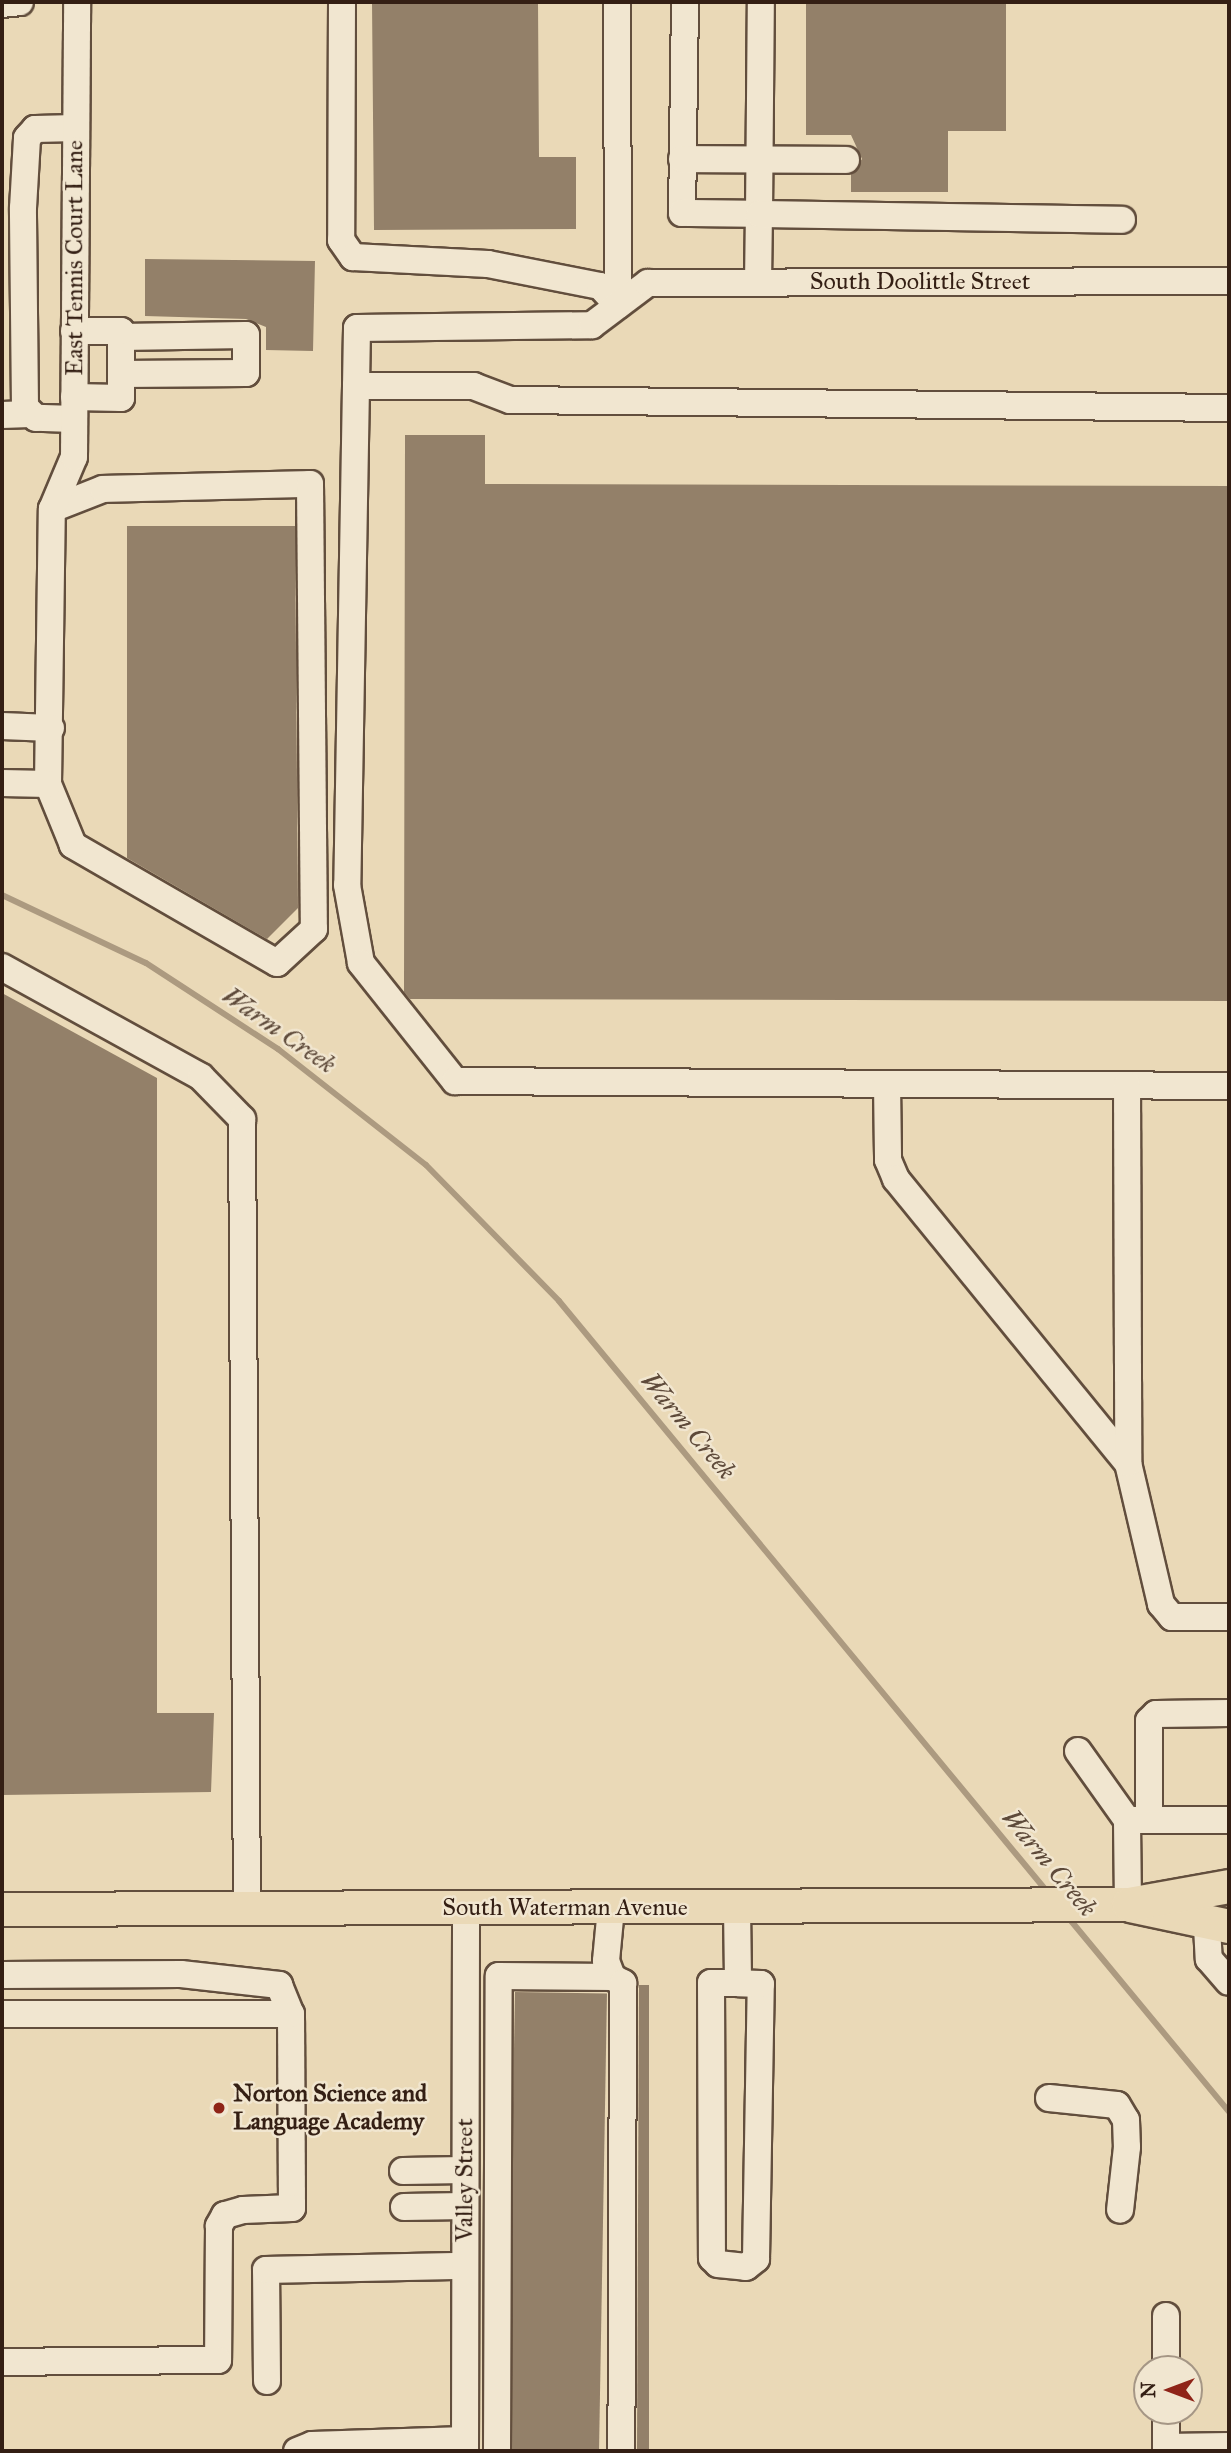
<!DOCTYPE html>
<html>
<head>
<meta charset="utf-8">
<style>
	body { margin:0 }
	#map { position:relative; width:1231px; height:2453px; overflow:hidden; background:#ead9b7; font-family:"IM FELL Great Primer",serif }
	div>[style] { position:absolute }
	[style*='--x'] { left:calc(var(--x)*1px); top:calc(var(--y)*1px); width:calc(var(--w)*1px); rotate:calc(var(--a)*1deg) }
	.stream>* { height:6px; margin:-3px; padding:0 3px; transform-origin:3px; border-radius:3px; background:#ac9a80 }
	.building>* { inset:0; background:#938069; transform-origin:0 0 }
	.roads { filter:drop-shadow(2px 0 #624e3d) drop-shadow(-2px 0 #624e3d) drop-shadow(0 2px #624e3d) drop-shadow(0 -2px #624e3d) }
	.minor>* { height:26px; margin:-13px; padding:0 13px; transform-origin:13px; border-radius:13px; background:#f1e6d0 }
	.major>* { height:33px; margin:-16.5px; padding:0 16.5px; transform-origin:16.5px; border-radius:16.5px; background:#ead9b7 }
	.dots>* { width:19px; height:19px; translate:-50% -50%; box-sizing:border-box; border:4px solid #f1e6d0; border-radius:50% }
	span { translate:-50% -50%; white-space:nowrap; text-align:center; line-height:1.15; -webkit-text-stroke:5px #f1e6d0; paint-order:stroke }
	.street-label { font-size:24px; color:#341f14 }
	.poi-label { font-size:24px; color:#341f14; font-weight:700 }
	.left { translate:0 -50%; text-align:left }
	.water-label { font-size:26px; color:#5e4a3a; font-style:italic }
	.frame { position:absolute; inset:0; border:4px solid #341f14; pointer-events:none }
	.north { position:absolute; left:1133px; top:2355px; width:70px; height:70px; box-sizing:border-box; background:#f1e6d0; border:2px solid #a59685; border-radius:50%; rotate:270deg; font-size:19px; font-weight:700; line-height:28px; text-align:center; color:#341f14 }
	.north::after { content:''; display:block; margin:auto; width:24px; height:32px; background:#8f2418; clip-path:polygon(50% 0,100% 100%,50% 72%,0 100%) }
</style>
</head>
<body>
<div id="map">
	<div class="stream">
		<div style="--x:2;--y:895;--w:159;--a:25.3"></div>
		<div style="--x:146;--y:963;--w:158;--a:33.1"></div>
		<div style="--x:278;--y:1049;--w:188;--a:38.1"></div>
		<div style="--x:426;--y:1165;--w:190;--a:45.6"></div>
		<div style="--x:559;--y:1301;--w:769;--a:50.43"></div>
		<div style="--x:1067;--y:1916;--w:254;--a:50.4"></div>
	</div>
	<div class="building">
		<div style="clip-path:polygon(372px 2px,538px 2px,539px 157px,576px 157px,576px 229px,374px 230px)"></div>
		<div style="clip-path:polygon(806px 2px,1006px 2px,1006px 131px,948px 131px,948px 192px,851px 192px,851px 174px,862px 159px,851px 135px,806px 135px)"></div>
		<div style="clip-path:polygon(145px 259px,315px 261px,313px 351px,266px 350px,266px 327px,246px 319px,145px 316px)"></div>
		<div style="clip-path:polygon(405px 435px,485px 435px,485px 484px,1229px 486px,1229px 1001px,410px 999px,404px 992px)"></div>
		<div style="clip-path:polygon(127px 526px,295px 526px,298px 908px,267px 939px,127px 858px)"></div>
		<div style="clip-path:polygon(2px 993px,157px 1078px,157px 1713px,214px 1713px,211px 1792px,2px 1795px)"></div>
		<div style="clip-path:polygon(639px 1985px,649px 1985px,649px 2451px,637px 2451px)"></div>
		<div style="left:515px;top:1992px;width:92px;height:459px;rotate:1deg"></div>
	</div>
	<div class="roads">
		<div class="minor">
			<div style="--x:342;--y:2;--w:238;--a:90.2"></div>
			<div style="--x:341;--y:240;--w:21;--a:55"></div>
			<div style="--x:353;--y:257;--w:135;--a:3"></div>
			<div style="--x:488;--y:264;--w:114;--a:11.1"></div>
			<div style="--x:600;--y:286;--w:26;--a:47"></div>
			<div style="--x:617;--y:2;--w:303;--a:89.8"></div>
			<div style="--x:685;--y:2;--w:211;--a:90.8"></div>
			<div style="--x:682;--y:213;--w:77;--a:0.7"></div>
			<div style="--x:759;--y:214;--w:212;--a:-89.5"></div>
			<div style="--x:2;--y:4;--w:18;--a:-6"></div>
			<div style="--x:682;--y:159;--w:164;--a:0.3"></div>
			<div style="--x:758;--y:283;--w:69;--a:-89.2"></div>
			<div style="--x:759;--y:214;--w:363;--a:0.9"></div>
			<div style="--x:121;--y:374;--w:125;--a:-0.5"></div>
			<div style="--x:246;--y:373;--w:38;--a:-90"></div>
			<div style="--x:246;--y:335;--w:125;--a:179.1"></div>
			<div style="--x:356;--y:386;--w:58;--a:-89"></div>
			<div style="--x:357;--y:328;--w:235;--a:-0.7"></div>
			<div style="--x:592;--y:325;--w:70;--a:-36.9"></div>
			<div style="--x:648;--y:283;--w:581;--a:-0.2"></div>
			<div style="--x:74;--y:397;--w:47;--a:1.2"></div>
			<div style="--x:121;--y:398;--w:67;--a:-90"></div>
			<div style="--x:121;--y:331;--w:47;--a:180"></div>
			<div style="--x:1229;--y:408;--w:719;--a:-179.36"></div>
			<div style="--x:510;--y:400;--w:39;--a:-159"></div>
			<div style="--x:474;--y:386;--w:118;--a:180"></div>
			<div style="--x:356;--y:386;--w:499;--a:91"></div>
			<div style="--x:347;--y:885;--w:79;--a:79.8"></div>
			<div style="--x:361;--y:963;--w:151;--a:51.5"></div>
			<div style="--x:455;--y:1081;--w:774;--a:0.37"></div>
			<div style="--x:2;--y:415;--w:28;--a:-2"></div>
			<div style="--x:74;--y:419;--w:38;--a:-178"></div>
			<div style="--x:36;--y:418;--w:16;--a:-135"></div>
			<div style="--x:25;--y:407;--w:199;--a:-90.6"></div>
			<div style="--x:23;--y:208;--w:70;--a:-86.7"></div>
			<div style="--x:27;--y:138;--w:12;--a:-48"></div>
			<div style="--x:35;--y:129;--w:41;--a:-1.4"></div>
			<div style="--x:52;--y:509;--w:55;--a:-21.4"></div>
			<div style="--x:103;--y:489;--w:207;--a:-1.4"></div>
			<div style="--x:310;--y:484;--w:445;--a:89.5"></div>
			<div style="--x:314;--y:929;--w:50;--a:137.4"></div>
			<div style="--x:277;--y:963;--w:236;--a:-150"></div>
			<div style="--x:73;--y:845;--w:66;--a:-112.3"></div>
			<div style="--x:48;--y:784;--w:275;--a:-89.2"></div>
			<div style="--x:52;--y:509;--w:56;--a:-67.1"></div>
			<div style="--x:74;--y:457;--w:455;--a:-89.6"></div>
			<div style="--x:2;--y:726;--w:49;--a:2.3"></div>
			<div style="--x:2;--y:783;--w:46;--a:1.2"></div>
			<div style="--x:2;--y:967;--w:227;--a:28.9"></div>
			<div style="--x:201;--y:1077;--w:59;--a:45.7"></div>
			<div style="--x:242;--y:1119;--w:790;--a:89.64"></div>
			<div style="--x:887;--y:1084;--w:76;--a:89.2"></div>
			<div style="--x:888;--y:1160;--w:21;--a:67"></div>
			<div style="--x:896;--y:1179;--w:367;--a:50.8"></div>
			<div style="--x:1128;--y:1463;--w:145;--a:76.8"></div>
			<div style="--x:1161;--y:1604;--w:17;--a:50"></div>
			<div style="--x:1172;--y:1617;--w:57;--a:0"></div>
			<div style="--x:1127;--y:1085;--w:378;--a:89.8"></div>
			<div style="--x:1078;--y:1751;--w:85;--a:54.6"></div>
			<div style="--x:1149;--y:1820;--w:99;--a:-90"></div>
			<div style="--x:1149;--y:1721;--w:10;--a:-45"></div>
			<div style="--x:1156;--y:1714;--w:73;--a:-0.8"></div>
			<div style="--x:1128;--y:1904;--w:84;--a:-90.7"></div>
			<div style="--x:1127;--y:1820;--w:102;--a:0"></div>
			<div style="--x:611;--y:1908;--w:53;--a:95.4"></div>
			<div style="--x:606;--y:1961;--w:17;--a:69"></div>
			<div style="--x:737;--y:1908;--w:75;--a:89.2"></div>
			<div style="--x:738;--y:1983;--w:27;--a:180"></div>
			<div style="--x:711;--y:1983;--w:275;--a:89.8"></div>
			<div style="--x:712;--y:2258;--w:8;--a:45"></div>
			<div style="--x:718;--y:2264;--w:28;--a:6"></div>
			<div style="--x:746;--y:2267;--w:13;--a:-39"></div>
			<div style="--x:756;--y:2259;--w:275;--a:-89"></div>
			<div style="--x:761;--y:1984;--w:23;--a:-178"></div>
			<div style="--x:1207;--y:1926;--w:33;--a:87"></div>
			<div style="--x:1209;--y:1959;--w:30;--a:49"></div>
			<div style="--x:2;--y:1975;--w:179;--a:-0.3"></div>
			<div style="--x:181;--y:1974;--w:99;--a:6.4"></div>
			<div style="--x:279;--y:1985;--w:31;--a:68"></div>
			<div style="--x:291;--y:2014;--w:194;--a:89.7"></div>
			<div style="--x:292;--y:2208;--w:49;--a:177.7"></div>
			<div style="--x:243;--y:2210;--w:19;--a:164"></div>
			<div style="--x:225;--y:2215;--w:13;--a:119"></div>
			<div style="--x:219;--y:2226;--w:134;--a:90.4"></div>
			<div style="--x:218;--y:2360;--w:216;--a:179.5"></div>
			<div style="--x:2;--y:2014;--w:289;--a:0"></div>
			<div style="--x:1049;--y:2098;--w:68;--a:5.9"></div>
			<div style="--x:1117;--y:2105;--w:17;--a:59"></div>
			<div style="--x:1126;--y:2120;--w:27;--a:88"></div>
			<div style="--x:1127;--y:2147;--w:63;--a:96.3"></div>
			<div style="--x:403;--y:2171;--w:62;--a:-0.9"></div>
			<div style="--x:404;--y:2207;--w:61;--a:-0.9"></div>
			<div style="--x:1166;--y:2316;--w:53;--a:90"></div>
			<div style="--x:267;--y:2381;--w:111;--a:-90.5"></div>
			<div style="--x:266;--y:2270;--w:199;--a:-1.2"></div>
			<div style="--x:1166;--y:2447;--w:63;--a:-0.9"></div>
			<div style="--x:297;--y:2451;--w:16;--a:-22"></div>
			<div style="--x:312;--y:2445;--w:153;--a:-1.9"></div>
			<div style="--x:465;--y:2451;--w:542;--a:-89.89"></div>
			<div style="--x:497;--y:2451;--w:475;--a:-89.8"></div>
			<div style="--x:499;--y:1976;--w:113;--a:0.5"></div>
			<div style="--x:612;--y:1977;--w:13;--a:29"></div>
			<div style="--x:623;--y:1983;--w:468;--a:90.2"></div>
			<div style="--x:1166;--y:2451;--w:40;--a:-90"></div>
		</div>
		<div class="major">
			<div style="--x:1130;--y:1905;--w:101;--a:12"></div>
			<div style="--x:2;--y:1909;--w:1126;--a:-0.25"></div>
			<div style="--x:1128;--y:1904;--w:103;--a:-10.1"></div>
		</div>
	</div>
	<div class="dots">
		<div style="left:219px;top:2108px;background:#8f2418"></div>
	</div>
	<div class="street-label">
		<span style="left:75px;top:258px;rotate:-90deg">East Tennis Court Lane</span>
		<span style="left:920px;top:282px">South Doolittle Street</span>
		<span style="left:565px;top:1908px">South Waterman Avenue</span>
		<span style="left:465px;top:2180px;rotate:-90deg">Valley Street</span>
	</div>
	<div class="poi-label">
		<span class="left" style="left:233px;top:2108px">Norton Science and<br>Language Academy</span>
	</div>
	<div class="water-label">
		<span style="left:279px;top:1030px;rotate:35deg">Warm Creek</span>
		<span style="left:688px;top:1426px;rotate:50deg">Warm Creek</span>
		<span style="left:1049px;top:1863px;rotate:50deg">Warm Creek</span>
	</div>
	<div class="frame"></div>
	<div class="north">N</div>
</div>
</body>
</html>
